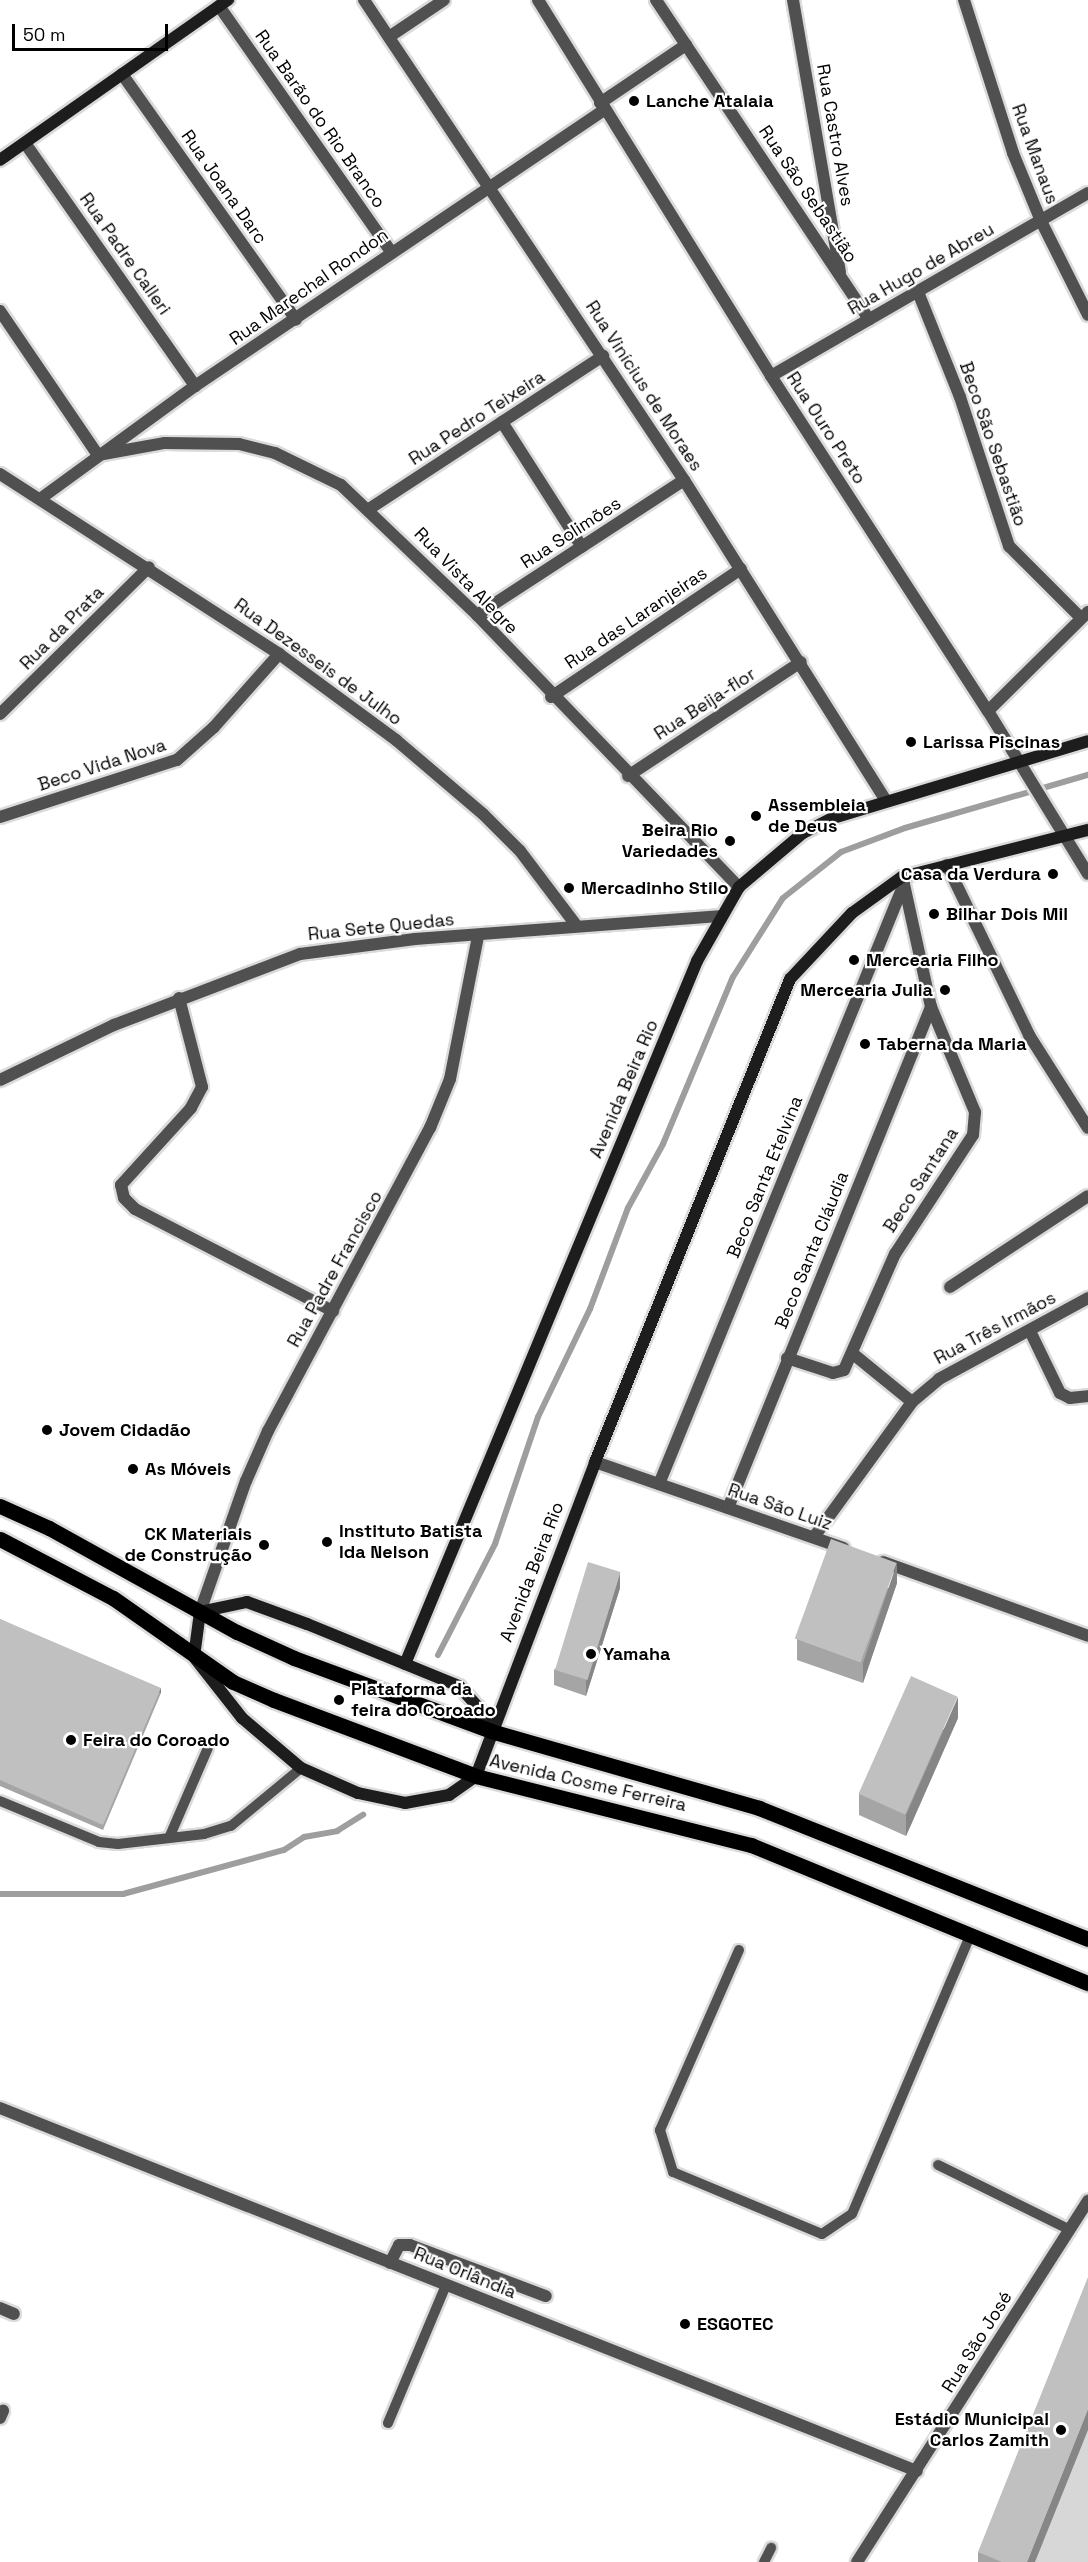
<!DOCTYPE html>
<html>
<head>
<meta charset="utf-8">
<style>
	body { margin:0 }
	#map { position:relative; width:1088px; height:2562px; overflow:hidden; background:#fff; font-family:"Space Grotesk",sans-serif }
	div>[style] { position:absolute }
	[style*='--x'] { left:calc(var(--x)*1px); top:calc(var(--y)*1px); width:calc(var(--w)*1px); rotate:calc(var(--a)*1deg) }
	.green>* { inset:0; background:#d7d7d7 }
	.stream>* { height:6px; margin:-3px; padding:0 3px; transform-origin:3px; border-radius:3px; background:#9e9e9e }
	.roads { filter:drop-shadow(2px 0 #dbdbdb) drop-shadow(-2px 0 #dbdbdb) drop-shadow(0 2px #dbdbdb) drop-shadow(0 -2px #dbdbdb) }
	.lane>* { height:10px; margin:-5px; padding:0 5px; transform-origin:5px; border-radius:5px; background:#505050 }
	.street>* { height:12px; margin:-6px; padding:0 6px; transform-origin:6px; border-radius:6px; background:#505050 }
	.secondary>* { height:12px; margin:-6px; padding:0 6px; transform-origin:6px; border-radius:6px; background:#1d1d1d }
	.primary>* { height:15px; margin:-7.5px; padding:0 7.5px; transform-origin:7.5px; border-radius:7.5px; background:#000 }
	.wall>* { inset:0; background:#a5a5a5 }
	.shaded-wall>* { inset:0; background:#868686; transform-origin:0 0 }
	.building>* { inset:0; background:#c0c0c0; transform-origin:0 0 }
	.dots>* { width:16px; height:16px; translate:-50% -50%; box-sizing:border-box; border:3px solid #fff; border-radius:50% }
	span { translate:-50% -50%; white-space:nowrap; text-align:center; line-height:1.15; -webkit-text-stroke:4.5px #fff; paint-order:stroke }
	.poi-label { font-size:18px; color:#000; font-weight:700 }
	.left { translate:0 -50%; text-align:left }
	.right { translate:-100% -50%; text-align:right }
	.street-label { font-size:18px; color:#000 }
	.scale { position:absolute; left:12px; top:24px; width:156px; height:27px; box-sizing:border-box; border:3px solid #000; border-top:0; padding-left:8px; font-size:18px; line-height:21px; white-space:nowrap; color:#000; -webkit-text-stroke:4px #fff; paint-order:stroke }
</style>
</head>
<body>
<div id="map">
	<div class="green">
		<div style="clip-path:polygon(1088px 2298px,1088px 2562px,982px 2562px)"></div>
	</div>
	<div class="stream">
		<div style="--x:438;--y:1655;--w:125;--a:-62.8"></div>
		<div style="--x:495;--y:1544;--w:134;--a:-71.3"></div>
		<div style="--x:538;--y:1417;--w:120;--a:-64.3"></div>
		<div style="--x:590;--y:1309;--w:108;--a:-69.4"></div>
		<div style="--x:628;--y:1208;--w:73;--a:-61.3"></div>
		<div style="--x:663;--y:1144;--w:181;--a:-67.3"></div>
		<div style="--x:733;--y:977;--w:93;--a:-57.7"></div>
		<div style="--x:783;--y:898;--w:74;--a:-38.4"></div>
		<div style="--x:841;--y:852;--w:68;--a:-20.6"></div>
		<div style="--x:905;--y:828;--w:191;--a:-16.2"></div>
		<div style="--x:0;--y:1894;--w:123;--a:0"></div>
		<div style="--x:123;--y:1894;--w:167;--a:-15.3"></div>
		<div style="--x:284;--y:1850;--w:24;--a:-33"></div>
		<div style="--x:304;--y:1837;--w:34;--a:-10"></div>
		<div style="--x:337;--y:1831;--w:31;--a:-32"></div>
	</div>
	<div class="roads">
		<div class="lane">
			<div style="--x:0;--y:1801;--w:107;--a:22.5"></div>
			<div style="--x:99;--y:1842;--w:19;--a:6"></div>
			<div style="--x:118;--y:1844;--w:87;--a:-6.6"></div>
			<div style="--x:204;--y:1834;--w:28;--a:-17"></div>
			<div style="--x:231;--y:1826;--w:91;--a:-39.6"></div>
			<div style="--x:169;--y:1838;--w:98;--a:-66.6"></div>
			<div style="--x:739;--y:1950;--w:197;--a:113.7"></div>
			<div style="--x:660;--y:2130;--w:44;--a:72.8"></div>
			<div style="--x:673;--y:2172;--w:161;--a:22.6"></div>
			<div style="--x:822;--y:2234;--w:36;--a:-34"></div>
			<div style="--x:852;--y:2214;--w:304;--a:-67"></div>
			<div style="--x:938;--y:2165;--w:147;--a:26.2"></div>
			<div style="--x:388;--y:2423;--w:150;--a:-67.2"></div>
			<div style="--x:764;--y:2562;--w:16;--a:-63"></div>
		</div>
		<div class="street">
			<div style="--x:364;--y:0;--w:577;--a:56.31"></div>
			<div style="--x:684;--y:480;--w:377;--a:57.8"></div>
			<div style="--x:538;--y:0;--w:442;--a:58.2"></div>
			<div style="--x:771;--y:376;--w:399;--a:57.1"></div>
			<div style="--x:988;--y:711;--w:191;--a:58.5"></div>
			<div style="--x:656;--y:0;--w:384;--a:56.3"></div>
			<div style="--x:793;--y:0;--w:276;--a:80.2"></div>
			<div style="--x:964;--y:0;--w:161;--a:72.2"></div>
			<div style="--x:1013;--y:153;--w:74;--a:67.6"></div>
			<div style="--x:1041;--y:221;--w:105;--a:63.4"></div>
			<div style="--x:219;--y:6;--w:300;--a:55"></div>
			<div style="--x:389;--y:37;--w:66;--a:-33.9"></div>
			<div style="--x:122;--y:74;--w:301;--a:54.7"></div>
			<div style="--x:600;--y:103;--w:104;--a:-34"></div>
			<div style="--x:25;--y:143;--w:297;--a:55"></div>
			<div style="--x:918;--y:292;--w:113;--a:68.2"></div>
			<div style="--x:960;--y:397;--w:157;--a:71.8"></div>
			<div style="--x:1009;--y:546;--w:102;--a:45"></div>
			<div style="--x:0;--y:311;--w:174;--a:55.8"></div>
			<div style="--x:98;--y:455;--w:68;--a:-10.2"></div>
			<div style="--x:165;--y:443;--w:74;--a:0.8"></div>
			<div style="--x:239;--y:444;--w:37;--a:14"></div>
			<div style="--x:275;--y:453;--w:73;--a:25.9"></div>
			<div style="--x:341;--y:485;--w:188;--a:43.7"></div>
			<div style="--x:477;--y:615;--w:378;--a:46.1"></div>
			<div style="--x:771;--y:376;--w:366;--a:-30"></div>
			<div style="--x:502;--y:422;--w:148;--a:57.4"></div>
			<div style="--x:0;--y:474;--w:332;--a:32.8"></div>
			<div style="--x:279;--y:654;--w:145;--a:36.3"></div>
			<div style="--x:396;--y:740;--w:114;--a:40.4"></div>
			<div style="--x:483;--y:814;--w:52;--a:45"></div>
			<div style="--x:520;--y:851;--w:93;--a:52.9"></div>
			<div style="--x:40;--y:499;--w:192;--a:-36.1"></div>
			<div style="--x:195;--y:386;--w:493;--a:-34"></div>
			<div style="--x:369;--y:509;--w:280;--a:-33.2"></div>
			<div style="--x:477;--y:615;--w:247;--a:-33.1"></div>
			<div style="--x:551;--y:697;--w:229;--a:-34"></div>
			<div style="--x:988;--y:711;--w:141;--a:-44.7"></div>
			<div style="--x:0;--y:714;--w:209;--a:-44.6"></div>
			<div style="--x:628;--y:776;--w:207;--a:-33.4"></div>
			<div style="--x:0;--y:817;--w:186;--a:-17.9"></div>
			<div style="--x:177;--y:760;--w:50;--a:-41.7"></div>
			<div style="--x:214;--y:727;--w:98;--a:-48.3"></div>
			<div style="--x:947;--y:865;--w:189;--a:64.2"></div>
			<div style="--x:1029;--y:1035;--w:110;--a:57.6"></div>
			<div style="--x:179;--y:998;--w:92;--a:75.5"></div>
			<div style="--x:202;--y:1087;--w:24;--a:118"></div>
			<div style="--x:191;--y:1108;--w:104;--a:132.3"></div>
			<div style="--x:121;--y:1185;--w:13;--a:77"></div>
			<div style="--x:124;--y:1198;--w:16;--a:45"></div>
			<div style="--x:135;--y:1209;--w:223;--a:27.3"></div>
			<div style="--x:0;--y:1080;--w:127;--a:-25.8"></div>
			<div style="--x:114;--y:1025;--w:199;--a:-20.9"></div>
			<div style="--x:300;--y:954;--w:116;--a:-7.4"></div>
			<div style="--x:415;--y:939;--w:305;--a:-4.3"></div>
			<div style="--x:950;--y:1287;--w:165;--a:-33.4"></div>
			<div style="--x:1030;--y:1331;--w:69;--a:64.2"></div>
			<div style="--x:1060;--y:1393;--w:11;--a:27"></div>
			<div style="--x:1070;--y:1398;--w:18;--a:-6"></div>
			<div style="--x:852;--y:1353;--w:77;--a:39.2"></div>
			<div style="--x:787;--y:1358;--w:48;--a:18.1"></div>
			<div style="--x:833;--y:1373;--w:11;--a:-15"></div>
			<div style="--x:844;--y:1370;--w:127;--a:-66.3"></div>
			<div style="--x:895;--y:1254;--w:142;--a:-56.8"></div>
			<div style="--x:973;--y:1135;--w:23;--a:-85"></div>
			<div style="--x:975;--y:1112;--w:114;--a:-112.7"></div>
			<div style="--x:931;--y:1007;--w:126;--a:-102.4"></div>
			<div style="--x:595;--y:1462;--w:263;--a:19.1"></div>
			<div style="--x:659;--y:1484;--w:648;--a:-67.79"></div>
			<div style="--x:728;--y:1508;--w:541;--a:-67.94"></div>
			<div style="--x:814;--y:1537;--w:167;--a:-54"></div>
			<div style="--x:912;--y:1402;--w:35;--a:-40"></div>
			<div style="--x:939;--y:1379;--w:170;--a:-28.5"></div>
			<div style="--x:883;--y:1562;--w:218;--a:19.8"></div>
			<div style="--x:200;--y:1612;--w:139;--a:-70.7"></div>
			<div style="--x:246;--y:1481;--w:55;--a:-66.3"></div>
			<div style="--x:268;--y:1431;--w:344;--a:-61.9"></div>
			<div style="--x:430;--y:1128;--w:53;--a:-67.8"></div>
			<div style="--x:450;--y:1079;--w:146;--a:-78.9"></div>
			<div style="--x:0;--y:2108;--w:986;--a:21.6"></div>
			<div style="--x:390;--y:2263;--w:20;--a:-63"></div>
			<div style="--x:399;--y:2245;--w:11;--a:0"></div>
			<div style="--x:410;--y:2245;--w:145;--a:20.6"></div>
			<div style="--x:0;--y:2308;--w:15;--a:23"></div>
			<div style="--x:0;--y:2418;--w:8;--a:-67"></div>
			<div style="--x:857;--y:2562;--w:429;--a:-57.4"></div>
		</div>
		<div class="secondary">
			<div style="--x:0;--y:160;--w:279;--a:-35.1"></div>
			<div style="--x:405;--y:1664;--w:761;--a:-67.44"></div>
			<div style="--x:697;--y:961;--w:85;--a:-60.4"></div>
			<div style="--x:739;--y:887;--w:84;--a:-40.2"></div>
			<div style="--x:803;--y:833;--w:34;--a:-27"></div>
			<div style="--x:833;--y:818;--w:266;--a:-16.8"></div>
			<div style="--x:491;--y:1731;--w:27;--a:-118"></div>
			<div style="--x:478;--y:1707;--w:28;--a:-132"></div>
			<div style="--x:459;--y:1686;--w:164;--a:-157.8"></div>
			<div style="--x:307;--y:1624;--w:64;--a:-159.9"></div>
			<div style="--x:247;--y:1602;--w:48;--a:168"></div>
			<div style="--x:200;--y:1612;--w:45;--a:97.6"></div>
			<div style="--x:194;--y:1657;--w:78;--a:51.8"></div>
			<div style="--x:242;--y:1718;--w:77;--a:40.3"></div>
			<div style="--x:301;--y:1768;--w:62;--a:23.7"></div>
			<div style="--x:358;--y:1793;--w:48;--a:12"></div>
			<div style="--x:405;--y:1803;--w:45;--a:-10.3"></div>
			<div style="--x:449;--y:1795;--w:33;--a:-35"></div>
			<div style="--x:476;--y:1776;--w:336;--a:-69.2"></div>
			<div style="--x:595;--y:1462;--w:521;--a:-68.01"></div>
			<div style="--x:790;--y:979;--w:91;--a:-46.8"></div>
			<div style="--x:852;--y:913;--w:62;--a:-35.8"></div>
			<div style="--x:902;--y:877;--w:192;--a:-14.2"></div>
		</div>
		<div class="primary">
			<div style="--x:0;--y:1506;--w:54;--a:24.2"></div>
			<div style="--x:49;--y:1528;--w:215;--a:29"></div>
			<div style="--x:237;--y:1632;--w:63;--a:24.5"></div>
			<div style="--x:294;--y:1658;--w:210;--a:20.3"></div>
			<div style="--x:491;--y:1731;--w:279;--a:16"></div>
			<div style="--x:759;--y:1808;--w:354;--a:21.7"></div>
			<div style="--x:0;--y:1539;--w:127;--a:27.6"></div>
			<div style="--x:113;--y:1598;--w:146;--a:35"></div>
			<div style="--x:233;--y:1682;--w:45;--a:23.7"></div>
			<div style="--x:274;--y:1700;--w:216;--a:20.6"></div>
			<div style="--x:476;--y:1776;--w:284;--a:14.1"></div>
			<div style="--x:751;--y:1845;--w:364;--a:22.3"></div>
		</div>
	</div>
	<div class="wall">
		<div style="clip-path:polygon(897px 1583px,863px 1683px,797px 1660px,797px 1639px)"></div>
		<div style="clip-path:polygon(620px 1588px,586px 1696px,554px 1685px,554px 1670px)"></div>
		<div style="clip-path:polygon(0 1619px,161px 1693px,103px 1830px,0 1786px)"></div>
		<div style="clip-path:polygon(958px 1718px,906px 1836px,859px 1815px,859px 1794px)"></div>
		<div style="clip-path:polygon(978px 2552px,1035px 2562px,978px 2562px)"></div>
	</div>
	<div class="shaded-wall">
		<div style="clip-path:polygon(897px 1563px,897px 1583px,863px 1683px,863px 1663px)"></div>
		<div style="clip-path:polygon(620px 1572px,620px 1588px,586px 1696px,586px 1680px)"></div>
		<div style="left:161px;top:1688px;width:5px;height:149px;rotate:90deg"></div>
		<div style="clip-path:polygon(958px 1697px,958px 1718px,906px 1836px,906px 1815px)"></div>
		<div style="clip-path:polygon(1088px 2409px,1088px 2430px,1035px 2562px,1027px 2562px)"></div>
	</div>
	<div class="building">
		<div style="left:831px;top:1539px;width:70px;height:106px;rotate:20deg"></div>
		<div style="left:588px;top:1562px;width:34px;height:113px;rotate:17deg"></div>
		<div style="clip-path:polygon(0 1619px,161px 1688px,103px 1825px,0 1780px)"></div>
		<div style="left:911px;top:1676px;width:51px;height:129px;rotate:24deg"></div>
		<div style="clip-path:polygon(1088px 2277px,1088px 2409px,1027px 2562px,1002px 2562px,978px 2552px)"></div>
	</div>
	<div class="dots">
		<div style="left:634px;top:101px;background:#000"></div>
		<div style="left:911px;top:742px;background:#000"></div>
		<div style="left:756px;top:816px;background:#000"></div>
		<div style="left:730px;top:841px;background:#000"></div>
		<div style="left:1053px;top:874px;background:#000"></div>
		<div style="left:569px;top:888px;background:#000"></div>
		<div style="left:934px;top:914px;background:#000"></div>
		<div style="left:854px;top:960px;background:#000"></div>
		<div style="left:945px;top:990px;background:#000"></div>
		<div style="left:865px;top:1044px;background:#000"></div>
		<div style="left:47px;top:1430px;background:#000"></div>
		<div style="left:133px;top:1469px;background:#000"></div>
		<div style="left:327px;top:1542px;background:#000"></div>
		<div style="left:264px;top:1545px;background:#000"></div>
		<div style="left:591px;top:1654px;background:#000"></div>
		<div style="left:339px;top:1700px;background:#000"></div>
		<div style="left:71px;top:1740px;background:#000"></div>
		<div style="left:685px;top:2324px;background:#000"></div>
		<div style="left:1061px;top:2430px;background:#000"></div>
	</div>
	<div class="poi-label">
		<span class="left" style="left:646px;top:101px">Lanche Atalaia</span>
		<span class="left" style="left:923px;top:742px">Larissa Piscinas</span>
		<span class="left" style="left:768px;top:816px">Assembleia<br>de Deus</span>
		<span class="right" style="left:718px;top:841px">Beira Rio<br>Variedades</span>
		<span class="right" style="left:1041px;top:874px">Casa da Verdura</span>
		<span class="left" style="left:581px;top:888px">Mercadinho Stilo</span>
		<span class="left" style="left:946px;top:914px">Bilhar Dois Mil</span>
		<span class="left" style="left:866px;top:960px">Mercearia Filho</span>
		<span class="right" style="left:933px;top:990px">Mercearia Julia</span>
		<span class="left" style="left:877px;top:1044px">Taberna da Maria</span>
		<span class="left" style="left:59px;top:1430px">Jovem Cidadão</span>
		<span class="left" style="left:145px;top:1469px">As Móveis</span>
		<span class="left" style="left:339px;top:1542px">Instituto Batista<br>Ida Nelson</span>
		<span class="right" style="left:252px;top:1545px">CK Materiais<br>de Construção</span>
		<span class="left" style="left:603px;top:1654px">Yamaha</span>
		<span class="left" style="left:351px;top:1700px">Plataforma da<br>feira do Coroado</span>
		<span class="left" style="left:83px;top:1740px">Feira do Coroado</span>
		<span class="left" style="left:697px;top:2324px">ESGOTEC</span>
		<span class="right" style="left:1049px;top:2430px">Estádio Municipal<br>Carlos Zamith</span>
	</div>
	<div class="street-label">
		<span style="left:320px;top:119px;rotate:55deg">Rua Barão do Rio Branco</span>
		<span style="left:835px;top:135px;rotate:80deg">Rua Castro Alves</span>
		<span style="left:1035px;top:154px;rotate:70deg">Rua Manaus</span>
		<span style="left:224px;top:187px;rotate:55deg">Rua Joana Darc</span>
		<span style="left:808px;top:194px;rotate:56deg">Rua São Sebastião</span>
		<span style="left:125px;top:254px;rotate:55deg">Rua Padre Calleri</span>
		<span style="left:921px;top:269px;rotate:-30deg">Rua Hugo de Abreu</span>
		<span style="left:309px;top:287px;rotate:-35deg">Rua Marechal Rondon</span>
		<span style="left:644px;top:386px;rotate:57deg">Rua Vinícius de Moraes</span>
		<span style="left:477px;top:418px;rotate:-33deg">Rua Pedro Teixeira</span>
		<span style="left:826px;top:428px;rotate:57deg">Rua Ouro Preto</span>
		<span style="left:993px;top:444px;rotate:71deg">Beco São Sebastião</span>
		<span style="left:571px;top:533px;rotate:-33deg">Rua Solimões</span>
		<span style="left:466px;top:581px;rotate:46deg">Rua Vista Alegre</span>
		<span style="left:636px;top:618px;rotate:-34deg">Rua das Laranjeiras</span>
		<span style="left:62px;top:628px;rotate:-45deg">Rua da Prata</span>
		<span style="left:318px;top:662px;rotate:36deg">Rua Dezesseis de Julho</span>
		<span style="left:705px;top:704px;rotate:-33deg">Rua Beija-flor</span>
		<span style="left:102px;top:765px;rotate:-18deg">Beco Vida Nova</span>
		<span style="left:381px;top:927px;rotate:-6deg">Rua Sete Quedas</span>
		<span style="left:624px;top:1089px;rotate:-67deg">Avenida Beira Rio</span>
		<span style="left:765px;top:1177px;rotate:-68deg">Beco Santa Etelvina</span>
		<span style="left:921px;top:1180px;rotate:-57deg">Beco Santana</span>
		<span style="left:812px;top:1250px;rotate:-68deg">Beco Santa Cláudia</span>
		<span style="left:335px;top:1269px;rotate:-61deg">Rua Padre Francisco</span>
		<span style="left:995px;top:1328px;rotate:-28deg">Rua Três Irmãos</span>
		<span style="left:780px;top:1507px;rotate:19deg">Rua São Luiz</span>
		<span style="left:532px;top:1572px;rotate:-69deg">Avenida Beira Rio</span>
		<span style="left:588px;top:1783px;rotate:13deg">Avenida Cosme Ferreira</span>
		<span style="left:465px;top:2273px;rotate:22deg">Rua Orlândia</span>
		<span style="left:977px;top:2342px;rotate:-58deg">Rua São José</span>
	</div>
	<div class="scale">50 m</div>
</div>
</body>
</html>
